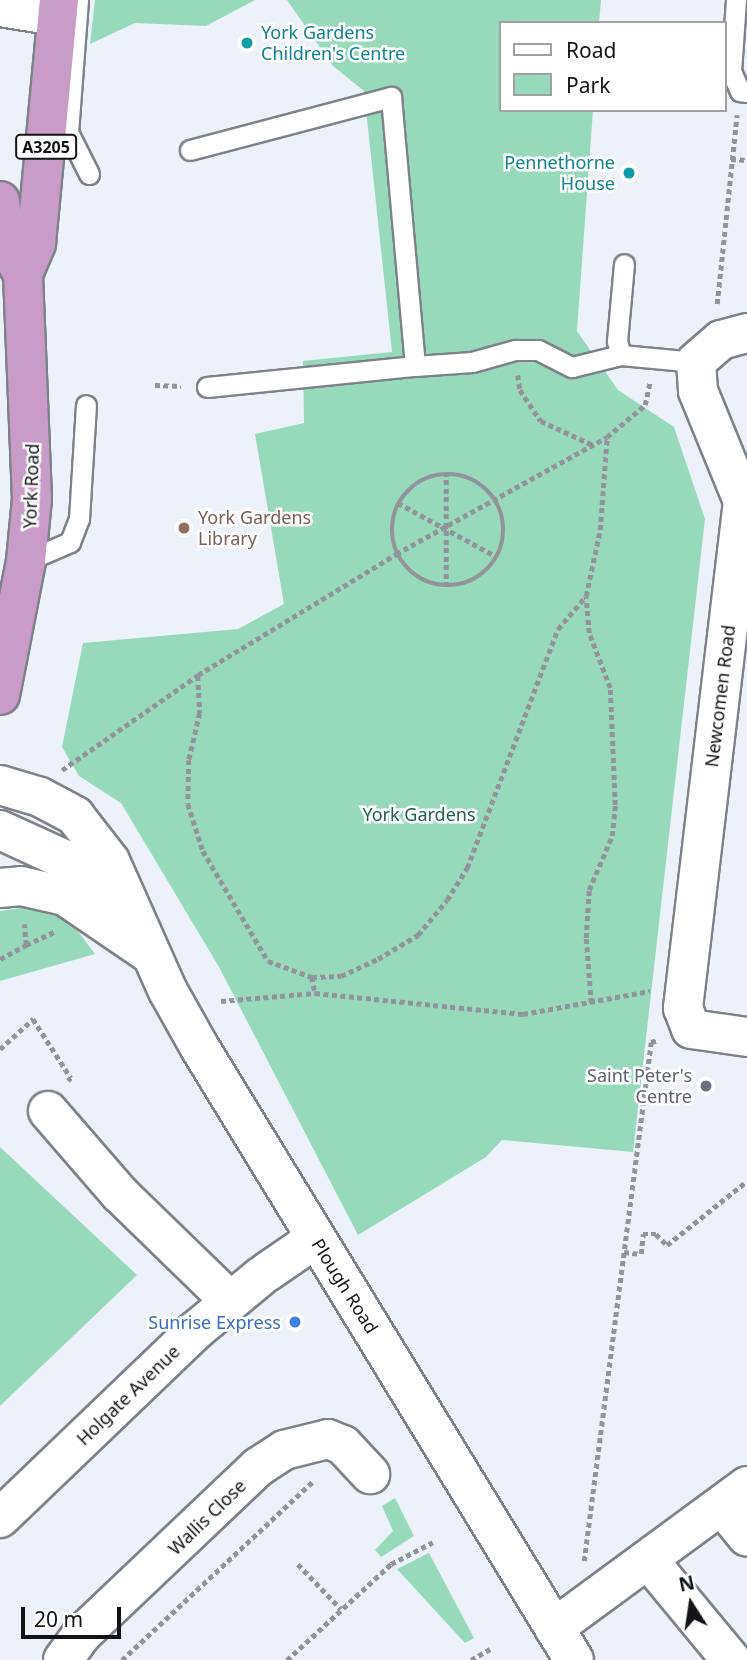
<!DOCTYPE html>
<html>
<head>
<meta charset="utf-8">
<style>
	body { margin:0 }
	#map { position:relative; width:747px; height:1660px; overflow:hidden; background:#edf2fa; font-family:"Noto Sans",sans-serif }
	div>[style] { position:absolute }
	[style*='--x'] { left:calc(var(--x)*1px); top:calc(var(--y)*1px); width:calc(var(--w)*1px); rotate:calc(var(--a)*1deg) }
	.green>* { inset:0; background:#96dabb }
	.path>* { height:4.5px; margin-top:-2.25px; transform-origin:0; background:repeating-linear-gradient(90deg,#91949a 0 5px,transparent 0 8.5px) }
	.path>.ring { margin:-2.25px; padding:0; box-sizing:content-box; background:none; border:4.5px solid #91949a; border-radius:50% }
	.roads { filter:drop-shadow(2px 0 #7d8289) drop-shadow(-2px 0 #7d8289) drop-shadow(0 2px #7d8289) drop-shadow(0 -2px #7d8289) }
	.service>* { height:19px; margin:-9.5px; padding:0 9.5px; transform-origin:9.5px; border-radius:9.5px; background:#fff }
	.minor>* { height:38px; margin:-19px; padding:0 19px; transform-origin:19px; border-radius:19px; background:#fff }
	.tertiary>* { height:38px; margin:-19px; padding:0 19px; transform-origin:19px; border-radius:19px; background:#fff }
	.trunk>* { height:38px; margin:-19px; padding:0 19px; transform-origin:19px; border-radius:19px; background:#c89cc6 }
	.dots>* { width:19px; height:19px; translate:-50% -50%; box-sizing:border-box; border:4px solid #fff; border-radius:50% }
	span { translate:-50% -50%; white-space:nowrap; text-align:center; line-height:1.15; -webkit-text-stroke:5px #fff; paint-order:stroke }
	.shield-label span { padding:2px 5px; background:#fff; border:2px solid; border-radius:5px; -webkit-text-stroke-width:0 }
	.shield-label { font-size:16px; color:#111316; font-weight:700 }
	.culture-label { font-size:18px; color:#0d838f }
	.left { translate:0 -50%; text-align:left }
	.right { translate:-100% -50%; text-align:right }
	.street-label { font-size:18px; color:#111316 }
	.education-label { font-size:18px; color:#785e54 }
	.park-label { font-size:18px; color:#1d6148 }
	.worship-label { font-size:18px; color:#5b616d }
	.shop-label { font-size:18px; color:#366cbe }
	.legend { position:absolute; left:499px; top:21px; width:228px; height:91px; box-sizing:border-box; background:#fff; border:2px solid #a0a1a2; margin:0; padding:9px 12px; list-style:none; font-size:21px; color:#111316 }
	.legend li { display:flex; align-items:center; gap:14px; height:35px }
	.legend b { width:35px; border:2px solid #a0a1a2 }
	.north { position:absolute; left:656px; top:1569px; width:70px; height:70px; -webkit-text-stroke:5px #fff; paint-order:stroke; rotate:348deg; font-size:19px; font-weight:700; line-height:28px; text-align:center; color:#111316 }
	.north::after { content:''; display:block; margin:auto; width:24px; height:32px; background:#111316; clip-path:polygon(50% 0,100% 100%,50% 72%,0 100%) }
	.scale { position:absolute; left:21px; top:1607px; width:100px; height:32px; box-sizing:border-box; border:4px solid #111316; border-top:0; padding-left:9px; font-size:21px; line-height:24px; white-space:nowrap; color:#111316; -webkit-text-stroke:5px #fff; paint-order:stroke }
</style>
</head>
<body>
<div id="map">
	<div class="green">
		<div style="clip-path:polygon(95px 0,255px 0,206px 26px,135px 23px,90px 44px)"></div>
		<div style="clip-path:polygon(287px 0,601px 0,599px 23px,500px 23px,500px 110px,593px 110px,577px 331px,618px 390px,674px 427px,705px 519px,633px 1152px,502px 1140px,486px 1157px,358px 1235px,219px 967px,121px 803px,79px 776px,62px 747px,83px 643px,238px 629px,284px 604px,255px 434px,304px 423px,303px 361px,392px 352px,364px 91px,333px 66px)"></div>
		<div style="clip-path:polygon(34px 906px,68px 918px,95px 954px,0 981px,0 911px)"></div>
		<div style="clip-path:polygon(0 1147px,137px 1275px,0 1406px)"></div>
		<div style="clip-path:polygon(395px 1498px,414px 1536px,381px 1557px,375px 1550px,393px 1531px,382px 1506px)"></div>
		<div style="clip-path:polygon(429px 1553px,474px 1638px,465px 1643px,397px 1569px)"></div>
	</div>
	<div class="path">
		<div style="--x:731;--y:159;--w:16;--a:4"></div>
		<div style="--x:717;--y:304;--w:190;--a:-84"></div>
		<div style="--x:518;--y:375;--w:15;--a:82"></div>
		<div style="--x:520;--y:390;--w:37;--a:56"></div>
		<div style="--x:541;--y:421;--w:57;--a:24.8"></div>
		<div style="--x:155;--y:385;--w:26;--a:2"></div>
		<div class="ring" style="left:392px;top:474px;width:107.5px;height:107.5px"></div>
		<div style="--x:398;--y:503;--w:113;--a:28.6"></div>
		<div style="--x:446;--y:587;--w:114;--a:-90"></div>
		<div style="--x:198;--y:676;--w:37;--a:87"></div>
		<div style="--x:200;--y:713;--w:48;--a:103.2"></div>
		<div style="--x:189;--y:760;--w:44;--a:91.3"></div>
		<div style="--x:188;--y:804;--w:49;--a:72.3"></div>
		<div style="--x:203;--y:851;--w:128;--a:59.4"></div>
		<div style="--x:268;--y:961;--w:47;--a:20"></div>
		<div style="--x:312;--y:977;--w:16;--a:79"></div>
		<div style="--x:62;--y:770;--w:166;--a:-34.9"></div>
		<div style="--x:198;--y:675;--w:232;--a:-31.4"></div>
		<div style="--x:396;--y:554;--w:241;--a:-29"></div>
		<div style="--x:607;--y:437;--w:50;--a:-40.1"></div>
		<div style="--x:645;--y:405;--w:24;--a:-78"></div>
		<div style="--x:26;--y:945;--w:31;--a:-25"></div>
		<div style="--x:0;--y:959;--w:30;--a:-28"></div>
		<div style="--x:26;--y:945;--w:21;--a:-95"></div>
		<div style="--x:312;--y:977;--w:29;--a:-2"></div>
		<div style="--x:341;--y:976;--w:41;--a:-24.7"></div>
		<div style="--x:378;--y:959;--w:47;--a:-31"></div>
		<div style="--x:418;--y:935;--w:45;--a:-50.4"></div>
		<div style="--x:447;--y:900;--w:38;--a:-58"></div>
		<div style="--x:467;--y:868;--w:256;--a:-69.2"></div>
		<div style="--x:558;--y:629;--w:43;--a:-49.7"></div>
		<div style="--x:221;--y:1001;--w:94;--a:-4.9"></div>
		<div style="--x:315;--y:993;--w:209;--a:5.8"></div>
		<div style="--x:523;--y:1014;--w:129;--a:-10.3"></div>
		<div style="--x:591;--y:1003;--w:65;--a:-94.4"></div>
		<div style="--x:586;--y:938;--w:48;--a:-86.4"></div>
		<div style="--x:589;--y:890;--w:59;--a:-66.9"></div>
		<div style="--x:612;--y:836;--w:31;--a:-84"></div>
		<div style="--x:615;--y:805;--w:117;--a:-92.4"></div>
		<div style="--x:610;--y:688;--w:59;--a:-110.9"></div>
		<div style="--x:589;--y:633;--w:37;--a:-95"></div>
		<div style="--x:586;--y:596;--w:67;--a:-78"></div>
		<div style="--x:600;--y:530;--w:93;--a:-85.7"></div>
		<div style="--x:0;--y:1049;--w:45;--a:-42.3"></div>
		<div style="--x:33;--y:1019;--w:70;--a:57.2"></div>
		<div style="--x:71;--y:1078;--w:4;--a:135"></div>
		<div style="--x:624;--y:1252;--w:17;--a:7"></div>
		<div style="--x:641;--y:1254;--w:20;--a:-84"></div>
		<div style="--x:643;--y:1234;--w:13;--a:0"></div>
		<div style="--x:656;--y:1234;--w:16;--a:45"></div>
		<div style="--x:667;--y:1245;--w:102;--a:-38.7"></div>
		<div style="--x:584;--y:1561;--w:523;--a:-82.64"></div>
		<div style="--x:651;--y:1042;--w:7;--a:-16"></div>
		<div style="--x:298;--y:1564;--w:62;--a:46.3"></div>
		<div style="--x:122;--y:1660;--w:262;--a:-43.1"></div>
		<div style="--x:287;--y:1660;--w:142;--a:-42.7"></div>
		<div style="--x:391;--y:1564;--w:47;--a:-27.6"></div>
		<div style="--x:471;--y:1660;--w:22;--a:-30"></div>
	</div>
	<div class="roads">
		<div class="service">
			<div style="--x:78;--y:0;--w:132;--a:94.3"></div>
			<div style="--x:68;--y:132;--w:47;--a:63.4"></div>
			<div style="--x:736;--y:0;--w:71;--a:94"></div>
			<div style="--x:731;--y:71;--w:22;--a:66"></div>
			<div style="--x:740;--y:91;--w:7;--a:8"></div>
			<div style="--x:190;--y:150;--w:208;--a:-14.8"></div>
			<div style="--x:391;--y:97;--w:270;--a:84.9"></div>
			<div style="--x:415;--y:366;--w:57;--a:-4"></div>
			<div style="--x:472;--y:362;--w:45;--a:-15.6"></div>
			<div style="--x:515;--y:350;--w:23;--a:0"></div>
			<div style="--x:538;--y:350;--w:38;--a:27"></div>
			<div style="--x:572;--y:367;--w:50;--a:-13.8"></div>
			<div style="--x:621;--y:355;--w:75;--a:5.3"></div>
			<div style="--x:621;--y:355;--w:15;--a:-106"></div>
			<div style="--x:617;--y:341;--w:77;--a:-84.8"></div>
			<div style="--x:207;--y:387;--w:209;--a:-5.8"></div>
			<div style="--x:26;--y:561;--w:48;--a:-23.4"></div>
			<div style="--x:70;--y:542;--w:25;--a:-69"></div>
			<div style="--x:79;--y:519;--w:114;--a:-86.5"></div>
		</div>
		<div class="minor">
			<div style="--x:0;--y:7;--w:57;--a:9.1"></div>
			<div style="--x:747;--y:333;--w:27;--a:165"></div>
			<div style="--x:721;--y:340;--w:33;--a:139"></div>
			<div style="--x:696;--y:362;--w:29;--a:86"></div>
			<div style="--x:698;--y:391;--w:119;--a:67.8"></div>
			<div style="--x:743;--y:501;--w:511;--a:96.75"></div>
			<div style="--x:683;--y:1008;--w:22;--a:69"></div>
			<div style="--x:691;--y:1029;--w:57;--a:8.1"></div>
			<div style="--x:48;--y:1111;--w:110;--a:49.1"></div>
			<div style="--x:120;--y:1194;--w:152;--a:44.2"></div>
			<div style="--x:267;--y:1272;--w:58;--a:-34.5"></div>
			<div style="--x:723;--y:1507;--w:38;--a:51"></div>
			<div style="--x:0;--y:1518;--w:270;--a:-43.8"></div>
			<div style="--x:195;--y:1331;--w:85;--a:-39.7"></div>
			<div style="--x:650;--y:1562;--w:127;--a:50.4"></div>
			<div style="--x:554;--y:1628;--w:240;--a:-36.3"></div>
			<div style="--x:63;--y:1660;--w:31;--a:-54"></div>
			<div style="--x:81;--y:1635;--w:244;--a:-43.5"></div>
			<div style="--x:258;--y:1467;--w:31;--a:-33"></div>
			<div style="--x:284;--y:1450;--w:45;--a:-14"></div>
			<div style="--x:328;--y:1439;--w:16;--a:22"></div>
			<div style="--x:343;--y:1445;--w:40;--a:47"></div>
		</div>
		<div class="tertiary">
			<div style="--x:0;--y:785;--w:42;--a:16.7"></div>
			<div style="--x:40;--y:797;--w:40;--a:28"></div>
			<div style="--x:75;--y:816;--w:57;--a:52.1"></div>
			<div style="--x:110;--y:861;--w:142;--a:66"></div>
			<div style="--x:168;--y:991;--w:65;--a:60.7"></div>
			<div style="--x:200;--y:1048;--w:717;--a:58.57"></div>
			<div style="--x:0;--y:830;--w:79;--a:24.6"></div>
			<div style="--x:72;--y:863;--w:69;--a:37.4"></div>
			<div style="--x:0;--y:888;--w:21;--a:-5"></div>
			<div style="--x:21;--y:886;--w:45;--a:12.8"></div>
			<div style="--x:65;--y:896;--w:99;--a:34.3"></div>
		</div>
		<div class="trunk">
			<div style="--x:0;--y:201;--w:39;--a:84"></div>
			<div style="--x:4;--y:240;--w:39;--a:61"></div>
			<div style="--x:0;--y:695;--w:136;--a:-79"></div>
			<div style="--x:26;--y:561;--w:62;--a:-84.5"></div>
			<div style="--x:32;--y:499;--w:225;--a:-92.3"></div>
			<div style="--x:23;--y:274;--w:34;--a:-67"></div>
			<div style="--x:36;--y:243;--w:244;--a:-84.6"></div>
		</div>
	</div>
	<div class="dots">
		<div style="left:247px;top:43px;background:#0f9aa8"></div>
		<div style="left:629px;top:173px;background:#0f9aa8"></div>
		<div style="left:184px;top:528px;background:#8d6e63"></div>
		<div style="left:706px;top:1086px;background:#6b7280"></div>
		<div style="left:295px;top:1322px;background:#3f7fe0"></div>
	</div>
	<div class="shield-label">
		<span style="left:46px;top:147px">A3205</span>
	</div>
	<div class="culture-label">
		<span class="left" style="left:261px;top:43px">York Gardens<br>Children's Centre</span>
		<span class="right" style="left:615px;top:173px">Pennethorne<br>House</span>
	</div>
	<div class="street-label">
		<span style="left:31px;top:486px;rotate:-88deg">York Road</span>
		<span style="left:720px;top:696px;rotate:-83deg">Newcomen Road</span>
		<span style="left:345px;top:1286px;rotate:58deg">Plough Road</span>
		<span style="left:128px;top:1395px;rotate:-44deg">Holgate Avenue</span>
		<span style="left:207px;top:1517px;rotate:-44deg">Wallis Close</span>
	</div>
	<div class="education-label">
		<span class="left" style="left:198px;top:528px">York Gardens<br>Library</span>
	</div>
	<div class="park-label">
		<span style="left:419px;top:814px">York Gardens</span>
	</div>
	<div class="worship-label">
		<span class="right" style="left:692px;top:1086px">Saint Peter's<br>Centre</span>
	</div>
	<div class="shop-label">
		<span class="right" style="left:281px;top:1322px">Sunrise Express</span>
	</div>
	<ul class="legend">
	<li><b style="height:9px;background:#fff"></b>Road</li>
	<li><b style="height:19px;background:#96dabb"></b>Park</li>
	</ul>
	<div class="north">N</div>
	<div class="scale">20 m</div>
</div>
</body>
</html>
